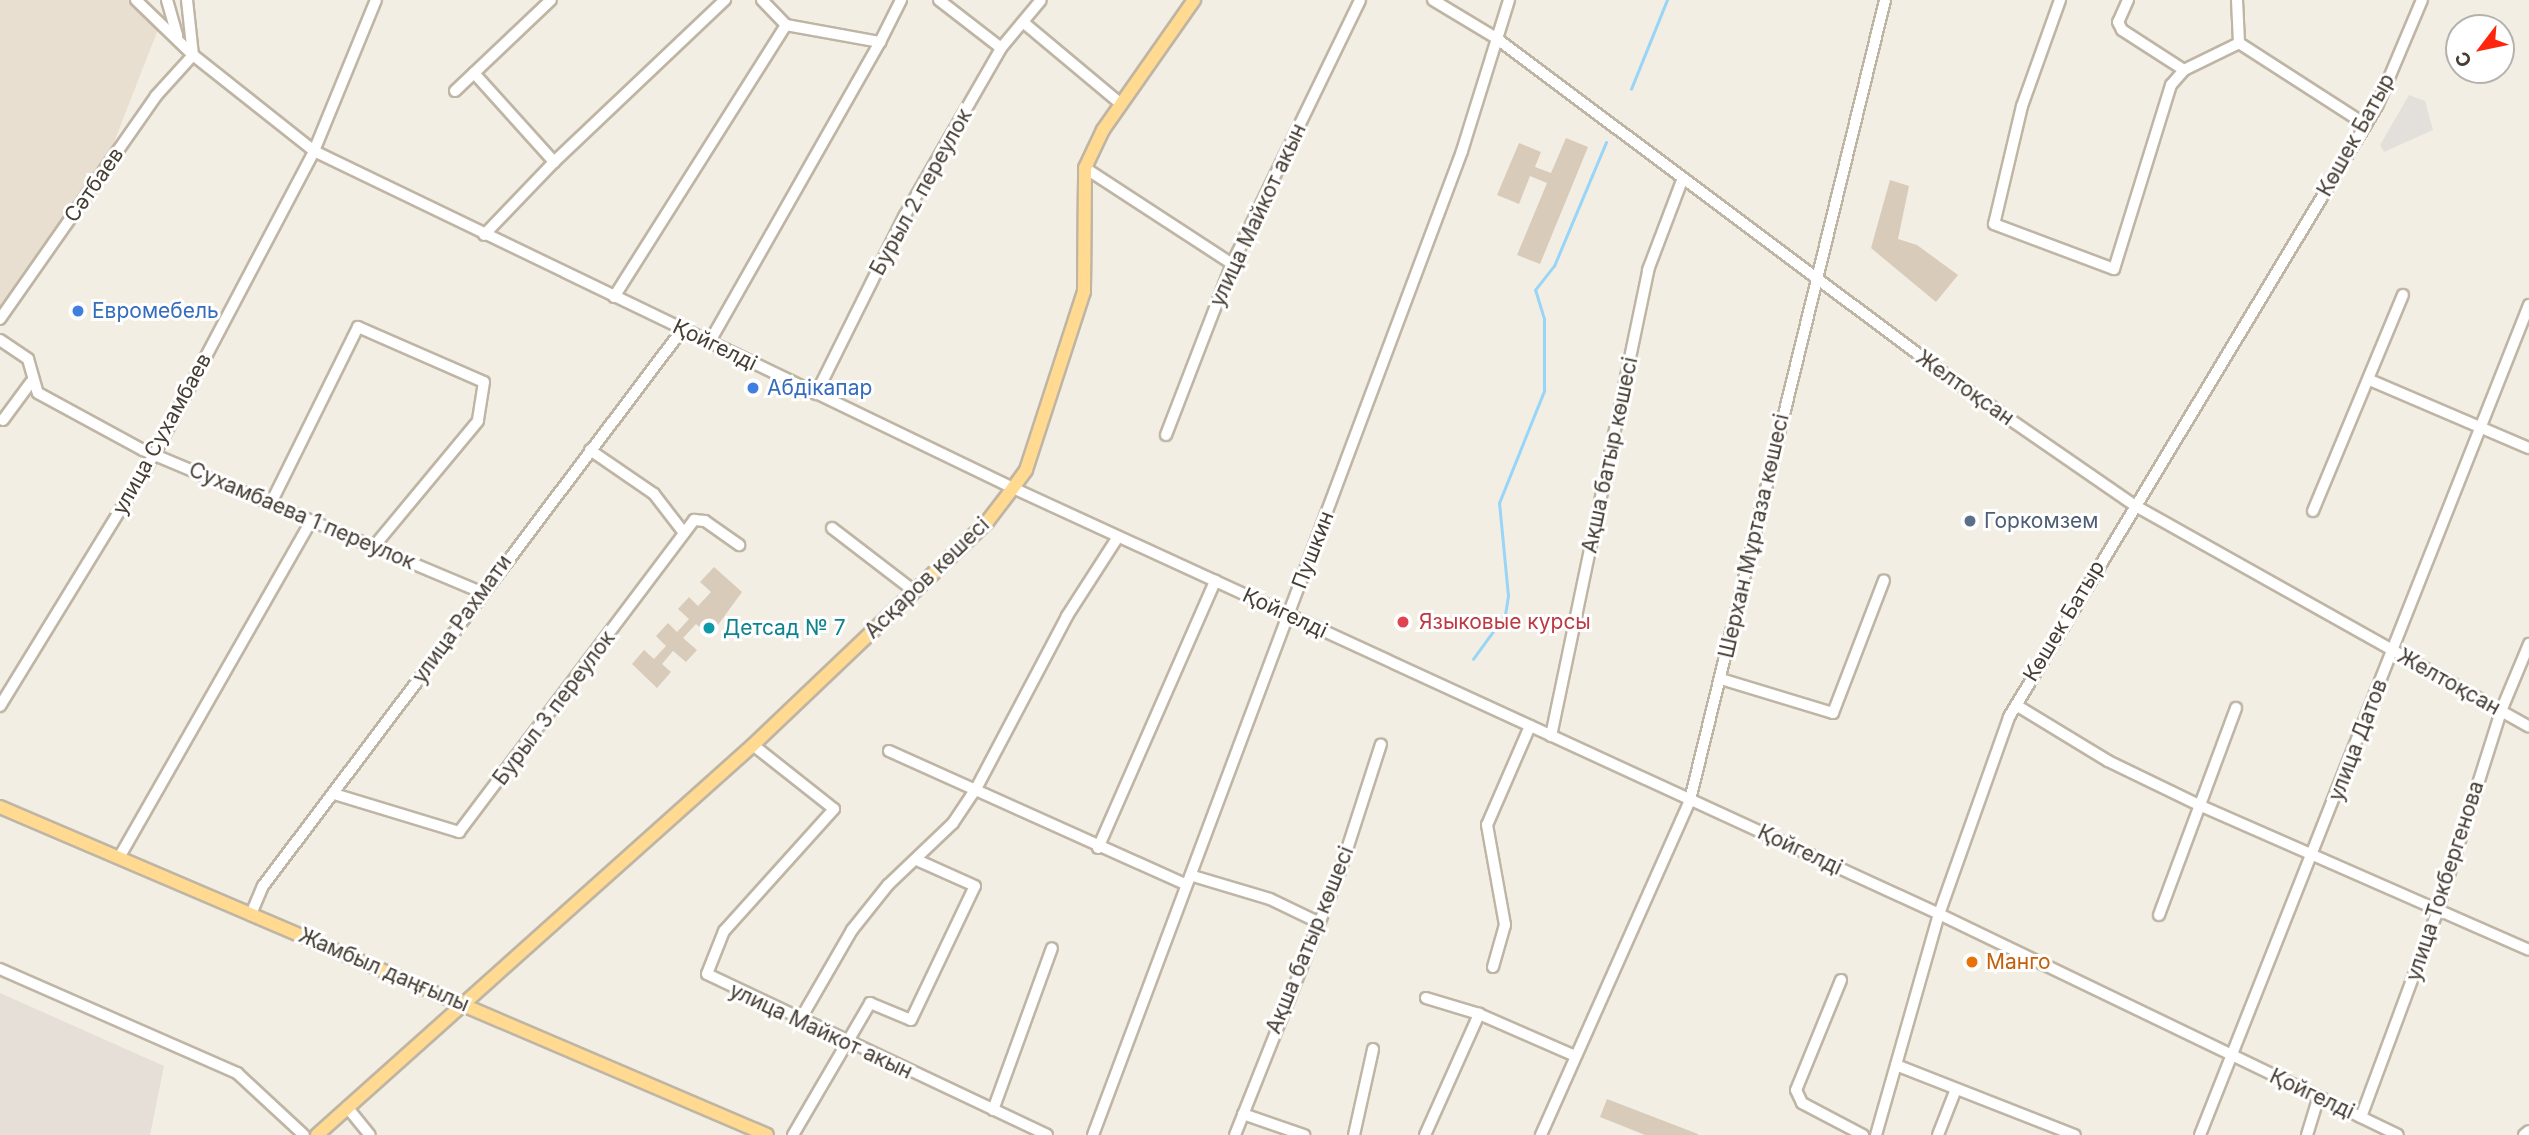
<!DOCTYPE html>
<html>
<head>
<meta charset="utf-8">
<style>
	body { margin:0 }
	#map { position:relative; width:2529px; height:1135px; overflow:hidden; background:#f3eee3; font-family:Inter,sans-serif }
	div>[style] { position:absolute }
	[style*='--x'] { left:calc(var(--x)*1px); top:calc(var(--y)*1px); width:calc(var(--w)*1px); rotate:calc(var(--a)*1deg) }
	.residential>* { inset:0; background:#e8dfd0 }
	.industrial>* { inset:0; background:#e5dfd8 }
	.parking>* { inset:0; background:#e3e0dc }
	.stream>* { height:2.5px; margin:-1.25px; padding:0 1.25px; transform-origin:1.25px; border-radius:1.25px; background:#99d5f7 }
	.building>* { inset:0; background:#d9cbba }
	.roads { filter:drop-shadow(2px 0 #bfb5a5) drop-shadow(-2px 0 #bfb5a5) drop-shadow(0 2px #bfb5a5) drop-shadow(0 -2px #bfb5a5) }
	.minor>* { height:10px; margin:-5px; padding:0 5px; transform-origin:5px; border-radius:5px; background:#fff }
	.major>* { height:12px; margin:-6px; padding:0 6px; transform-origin:6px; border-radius:6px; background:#ffda90 }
	.dots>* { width:19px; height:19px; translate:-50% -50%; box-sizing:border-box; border:4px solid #fff; border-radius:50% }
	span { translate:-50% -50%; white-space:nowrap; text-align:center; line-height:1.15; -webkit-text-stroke:6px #fff; paint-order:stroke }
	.street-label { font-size:21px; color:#463d33 }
	.shop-label { font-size:21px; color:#366cbe }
	.left { translate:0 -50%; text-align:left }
	.service-label { font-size:21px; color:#4e5e75 }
	.health-label { font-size:21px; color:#be3a42 }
	.culture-label { font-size:21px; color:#0d838f }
	.food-label { font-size:21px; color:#c56008 }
	.north { position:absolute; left:2445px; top:14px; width:70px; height:70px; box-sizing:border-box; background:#fff; border:2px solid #b5b1ad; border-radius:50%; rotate:238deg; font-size:19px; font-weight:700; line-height:28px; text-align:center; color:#463d33 }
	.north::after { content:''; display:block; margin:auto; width:24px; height:32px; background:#ff260e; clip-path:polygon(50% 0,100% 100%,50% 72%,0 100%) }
</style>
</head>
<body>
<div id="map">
	<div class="residential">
		<div style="clip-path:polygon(0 0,128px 0,159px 27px,100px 178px,0 306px)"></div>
	</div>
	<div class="industrial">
		<div style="clip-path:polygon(0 993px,164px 1066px,150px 1135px,0 1135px)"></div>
	</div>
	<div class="parking">
		<div style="clip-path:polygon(2409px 95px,2425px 101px,2433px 130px,2384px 152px,2380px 145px)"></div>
	</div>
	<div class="stream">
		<div style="--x:1631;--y:89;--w:96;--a:-68"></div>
		<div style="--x:1473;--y:659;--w:54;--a:-54"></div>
		<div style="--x:1505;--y:615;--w:19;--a:-81"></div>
		<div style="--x:1508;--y:596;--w:93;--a:-95.5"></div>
		<div style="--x:1499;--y:503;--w:121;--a:-68.1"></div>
		<div style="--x:1544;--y:391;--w:72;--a:-90"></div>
		<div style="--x:1544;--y:319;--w:30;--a:-107"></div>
		<div style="--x:1535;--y:290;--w:31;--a:-52"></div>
		<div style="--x:1554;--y:266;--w:134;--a:-67.2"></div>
	</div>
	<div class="building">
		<div style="clip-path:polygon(1566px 138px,1588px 147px,1540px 264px,1517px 255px,1547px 183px,1530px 176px,1519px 204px,1497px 195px,1519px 143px,1541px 152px,1535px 167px,1551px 173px)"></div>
		<div style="clip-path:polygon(1890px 180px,1909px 186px,1898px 239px,1917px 245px,1958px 275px,1936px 302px,1871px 248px)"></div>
		<div style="clip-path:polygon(714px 567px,742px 592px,710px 636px,696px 624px,683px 638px,697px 650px,686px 662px,673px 651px,662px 664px,671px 672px,657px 688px,632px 664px,644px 650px,654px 659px,666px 646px,656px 636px,668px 623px,677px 632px,689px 619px,678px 609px,689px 597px,698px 606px,711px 592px,700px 582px)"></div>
		<div style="clip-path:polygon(1607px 1099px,1698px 1134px,1698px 1135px,1645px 1135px,1600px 1117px)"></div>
	</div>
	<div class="roads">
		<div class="minor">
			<div style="--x:136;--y:0;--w:79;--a:44"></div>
			<div style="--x:193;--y:55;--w:154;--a:38.4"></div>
			<div style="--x:314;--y:151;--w:776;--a:25.74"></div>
			<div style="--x:1013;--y:488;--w:1019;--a:24.7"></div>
			<div style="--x:1939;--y:914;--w:509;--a:25.71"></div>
			<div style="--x:167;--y:0;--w:37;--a:74"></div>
			<div style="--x:187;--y:0;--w:55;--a:83.8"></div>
			<div style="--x:762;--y:0;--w:35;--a:46"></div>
			<div style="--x:786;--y:25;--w:96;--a:10.3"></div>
			<div style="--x:880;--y:42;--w:47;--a:-63.4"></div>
			<div style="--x:939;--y:0;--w:78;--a:37.7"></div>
			<div style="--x:1433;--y:0;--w:74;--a:31.1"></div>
			<div style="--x:1496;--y:38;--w:567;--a:36.83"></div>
			<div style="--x:1950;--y:378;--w:224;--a:34.6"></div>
			<div style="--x:2134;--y:505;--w:453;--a:29.3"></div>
			<div style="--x:2060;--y:0;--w:113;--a:109.7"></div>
			<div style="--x:2022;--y:106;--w:121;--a:103.3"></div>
			<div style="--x:1994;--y:224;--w:128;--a:20.6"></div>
			<div style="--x:2114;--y:269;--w:193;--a:-72.8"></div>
			<div style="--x:2171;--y:85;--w:20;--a:-49"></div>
			<div style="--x:2184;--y:70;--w:61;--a:-26.1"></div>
			<div style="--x:2239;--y:43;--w:151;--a:32.8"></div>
			<div style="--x:2128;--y:0;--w:24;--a:114"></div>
			<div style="--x:2118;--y:22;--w:9;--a:63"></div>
			<div style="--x:2122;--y:30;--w:74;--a:32.8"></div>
			<div style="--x:2237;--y:0;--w:43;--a:87.3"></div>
			<div style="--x:1023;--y:22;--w:128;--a:39.9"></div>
			<div style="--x:474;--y:73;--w:120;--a:48"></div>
			<div style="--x:554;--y:162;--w:101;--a:133.8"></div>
			<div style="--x:455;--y:91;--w:132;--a:-43.5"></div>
			<div style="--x:554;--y:162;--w:236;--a:-43.5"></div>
			<div style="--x:1085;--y:168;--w:176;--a:33.1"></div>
			<div style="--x:614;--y:297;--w:322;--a:-57.7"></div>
			<div style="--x:0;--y:319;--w:272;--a:-55"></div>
			<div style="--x:156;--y:96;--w:55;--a:-47.9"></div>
			<div style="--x:0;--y:340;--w:34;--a:34"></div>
			<div style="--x:28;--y:359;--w:35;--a:74"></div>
			<div style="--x:38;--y:393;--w:119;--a:28.5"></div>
			<div style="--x:143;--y:450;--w:367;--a:22.8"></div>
			<div style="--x:709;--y:343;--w:346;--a:-60.4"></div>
			<div style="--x:2370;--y:380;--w:173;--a:23.2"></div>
			<div style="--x:816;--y:394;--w:198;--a:-63.6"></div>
			<div style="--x:904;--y:217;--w:195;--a:-60.1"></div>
			<div style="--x:1001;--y:48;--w:62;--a:-50.2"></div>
			<div style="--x:3;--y:420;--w:47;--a:-53.6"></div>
			<div style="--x:1166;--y:435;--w:183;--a:-68.9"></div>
			<div style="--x:1232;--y:264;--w:293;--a:-64.1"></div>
			<div style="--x:590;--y:450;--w:78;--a:34.5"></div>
			<div style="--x:654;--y:494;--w:49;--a:52.4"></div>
			<div style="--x:272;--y:501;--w:194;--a:-63.7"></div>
			<div style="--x:358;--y:327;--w:137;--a:23.6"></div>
			<div style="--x:484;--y:382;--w:39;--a:99"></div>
			<div style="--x:478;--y:421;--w:161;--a:129.7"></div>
			<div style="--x:2313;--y:511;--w:234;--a:-67.4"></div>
			<div style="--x:832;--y:528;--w:103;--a:37.5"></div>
			<div style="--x:1721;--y:679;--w:117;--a:16.9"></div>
			<div style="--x:1833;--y:713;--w:142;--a:-69"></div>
			<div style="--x:2016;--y:705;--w:108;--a:31.3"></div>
			<div style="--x:2108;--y:761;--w:101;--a:25.8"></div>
			<div style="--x:2199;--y:805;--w:360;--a:23.7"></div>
			<div style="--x:0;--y:706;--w:294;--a:-58.5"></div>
			<div style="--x:154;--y:455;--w:344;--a:-62.2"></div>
			<div style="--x:314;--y:151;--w:163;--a:-67.7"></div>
			<div style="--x:1551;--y:736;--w:476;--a:-78.2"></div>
			<div style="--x:1648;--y:270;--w:98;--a:-69.2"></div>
			<div style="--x:753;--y:745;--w:103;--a:38.3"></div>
			<div style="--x:834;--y:809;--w:164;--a:132"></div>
			<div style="--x:724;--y:931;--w:46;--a:111.6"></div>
			<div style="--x:707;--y:974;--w:376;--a:25.3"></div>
			<div style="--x:889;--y:751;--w:325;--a:24.2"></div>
			<div style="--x:334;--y:794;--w:131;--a:16.9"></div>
			<div style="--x:459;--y:832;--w:391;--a:-53"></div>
			<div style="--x:694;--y:520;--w:11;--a:5"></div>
			<div style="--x:705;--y:521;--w:42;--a:35.2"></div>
			<div style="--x:1098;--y:848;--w:292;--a:-66.3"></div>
			<div style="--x:120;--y:856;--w:386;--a:-60.3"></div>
			<div style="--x:1193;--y:876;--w:80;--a:16.6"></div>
			<div style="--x:1270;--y:899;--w:53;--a:25.6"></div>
			<div style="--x:251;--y:914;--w:30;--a:-67"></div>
			<div style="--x:263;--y:886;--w:696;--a:-53"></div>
			<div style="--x:2159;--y:915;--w:221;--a:-69.6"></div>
			<div style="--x:1493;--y:967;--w:44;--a:-74.1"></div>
			<div style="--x:1505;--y:925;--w:102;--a:-100.2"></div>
			<div style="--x:1487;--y:825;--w:108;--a:-66.5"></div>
			<div style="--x:0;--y:969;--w:259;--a:23.7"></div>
			<div style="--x:237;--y:1073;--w:91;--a:42.8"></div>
			<div style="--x:1841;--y:980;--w:119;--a:112.2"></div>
			<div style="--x:1796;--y:1090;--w:14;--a:65"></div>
			<div style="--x:1802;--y:1103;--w:69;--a:27.7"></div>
			<div style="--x:1426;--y:998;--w:55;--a:16.8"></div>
			<div style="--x:1479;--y:1014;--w:105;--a:23.6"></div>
			<div style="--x:800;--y:1020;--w:104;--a:-60"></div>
			<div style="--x:852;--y:930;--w:58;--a:-51.3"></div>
			<div style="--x:888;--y:885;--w:90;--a:-43.6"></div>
			<div style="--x:953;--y:823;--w:43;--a:-56.3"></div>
			<div style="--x:977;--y:787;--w:193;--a:-62.2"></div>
			<div style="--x:1067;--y:616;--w:94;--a:-57.2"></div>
			<div style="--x:1896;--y:1065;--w:192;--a:21.4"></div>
			<div style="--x:347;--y:1107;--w:36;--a:51"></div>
			<div style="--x:993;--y:1110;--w:172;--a:-70"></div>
			<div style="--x:1243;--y:1114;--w:65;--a:19"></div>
			<div style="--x:2361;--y:1117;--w:218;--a:-69.6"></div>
			<div style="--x:2437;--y:913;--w:212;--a:-72.4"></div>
			<div style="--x:2501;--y:711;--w:73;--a:-67.3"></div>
			<div style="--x:793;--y:1135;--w:153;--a:-59.7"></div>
			<div style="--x:870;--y:1003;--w:44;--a:22.5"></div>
			<div style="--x:911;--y:1020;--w:148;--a:-64.5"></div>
			<div style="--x:975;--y:886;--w:64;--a:-155.9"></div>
			<div style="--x:1093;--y:1135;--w:1051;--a:-69.44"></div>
			<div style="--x:1462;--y:151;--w:158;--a:-72.7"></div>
			<div style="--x:1235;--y:1135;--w:284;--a:-68.3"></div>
			<div style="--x:1340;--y:871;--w:133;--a:-72.1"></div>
			<div style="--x:1354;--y:1135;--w:88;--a:-77.5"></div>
			<div style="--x:1425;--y:1135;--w:133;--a:-65.9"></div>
			<div style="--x:1541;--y:1135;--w:367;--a:-66"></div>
			<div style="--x:1690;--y:800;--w:823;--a:-76.3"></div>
			<div style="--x:1876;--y:1135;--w:230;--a:-74.1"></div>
			<div style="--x:1939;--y:914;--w:209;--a:-70.4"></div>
			<div style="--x:2009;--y:717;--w:715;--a:-58.95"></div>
			<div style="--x:2378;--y:104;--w:113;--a:-67.1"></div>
			<div style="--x:1938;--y:1135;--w:49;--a:-68.6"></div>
			<div style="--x:2200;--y:1135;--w:893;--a:-68.38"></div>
			<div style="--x:2307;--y:1135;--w:39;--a:-73"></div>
			<div style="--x:2524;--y:1135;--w:6;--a:-39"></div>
		</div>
		<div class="major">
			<div style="--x:0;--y:807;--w:834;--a:23.15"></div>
			<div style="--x:317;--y:1135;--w:585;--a:-41.81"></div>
			<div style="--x:753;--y:745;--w:323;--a:-43.6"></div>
			<div style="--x:987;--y:522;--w:43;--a:-52.6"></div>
			<div style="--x:1013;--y:488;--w:22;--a:-54"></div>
			<div style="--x:1026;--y:470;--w:187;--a:-72"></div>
			<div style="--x:1084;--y:292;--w:124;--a:-89.5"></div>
			<div style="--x:1085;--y:168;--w:42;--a:-64.7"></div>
			<div style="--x:1103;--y:130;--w:159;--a:-55"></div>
		</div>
	</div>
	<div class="dots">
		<div style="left:78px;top:311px;background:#3f7fe0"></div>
		<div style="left:753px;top:388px;background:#3f7fe0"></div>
		<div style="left:1970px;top:521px;background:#5c6f8a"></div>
		<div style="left:1403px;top:622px;background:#e0444e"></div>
		<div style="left:709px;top:628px;background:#0f9aa8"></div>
		<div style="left:1972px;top:962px;background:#e8710a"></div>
	</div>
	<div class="street-label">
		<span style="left:2356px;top:135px;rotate:-61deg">Көшек Батыр</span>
		<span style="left:94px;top:185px;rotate:-55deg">Сәтбаев</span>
		<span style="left:921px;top:192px;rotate:-61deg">Бурыл 2 переулок</span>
		<span style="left:1258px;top:215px;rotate:-65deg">улица Майкот акын</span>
		<span style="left:715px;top:345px;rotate:26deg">Қойгелді</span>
		<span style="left:1965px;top:388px;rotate:35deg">Желтоқсан</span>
		<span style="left:162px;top:434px;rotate:-61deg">улица Сухамбаев</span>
		<span style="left:1610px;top:455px;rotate:-78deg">Ақша батыр көшесі</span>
		<span style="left:302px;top:516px;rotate:23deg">Сухамбаева 1 переулок</span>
		<span style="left:1754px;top:536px;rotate:-77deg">Шерхан Мұртаза көшесі</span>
		<span style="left:1313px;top:550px;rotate:-69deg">Пушкин</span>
		<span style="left:927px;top:578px;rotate:-44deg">Асқаров көшесі</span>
		<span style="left:1285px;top:613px;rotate:25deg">Қойгелді</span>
		<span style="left:462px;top:619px;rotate:-54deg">улица Рахмати</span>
		<span style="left:2064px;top:621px;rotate:-59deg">Көшек Батыр</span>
		<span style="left:2449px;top:682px;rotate:29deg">Желтоқсан</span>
		<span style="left:554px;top:708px;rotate:-53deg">Бурыл 3 переулок</span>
		<span style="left:2358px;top:740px;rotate:-69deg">улица Датов</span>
		<span style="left:1800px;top:850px;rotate:25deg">Қойгелді</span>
		<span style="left:2445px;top:881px;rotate:-72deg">улица Токбергенова</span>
		<span style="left:1310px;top:940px;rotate:-68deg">Ақша батыр көшесі</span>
		<span style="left:384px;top:970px;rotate:23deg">Жамбыл даңғылы</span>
		<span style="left:821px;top:1031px;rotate:25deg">улица Майкот акын</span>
		<span style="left:2312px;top:1094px;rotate:25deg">Қойгелді</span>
	</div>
	<div class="shop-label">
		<span class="left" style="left:92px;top:311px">Евромебель</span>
		<span class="left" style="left:767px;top:388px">Абдiкапар</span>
	</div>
	<div class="service-label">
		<span class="left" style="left:1984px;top:521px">Горкомзем</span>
	</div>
	<div class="health-label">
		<span class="left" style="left:1419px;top:622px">Языковые курсы</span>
	</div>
	<div class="culture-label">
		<span class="left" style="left:723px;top:628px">Детсад № 7</span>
	</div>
	<div class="food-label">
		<span class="left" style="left:1986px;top:962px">Манго</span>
	</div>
	<div class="north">С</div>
</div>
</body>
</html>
